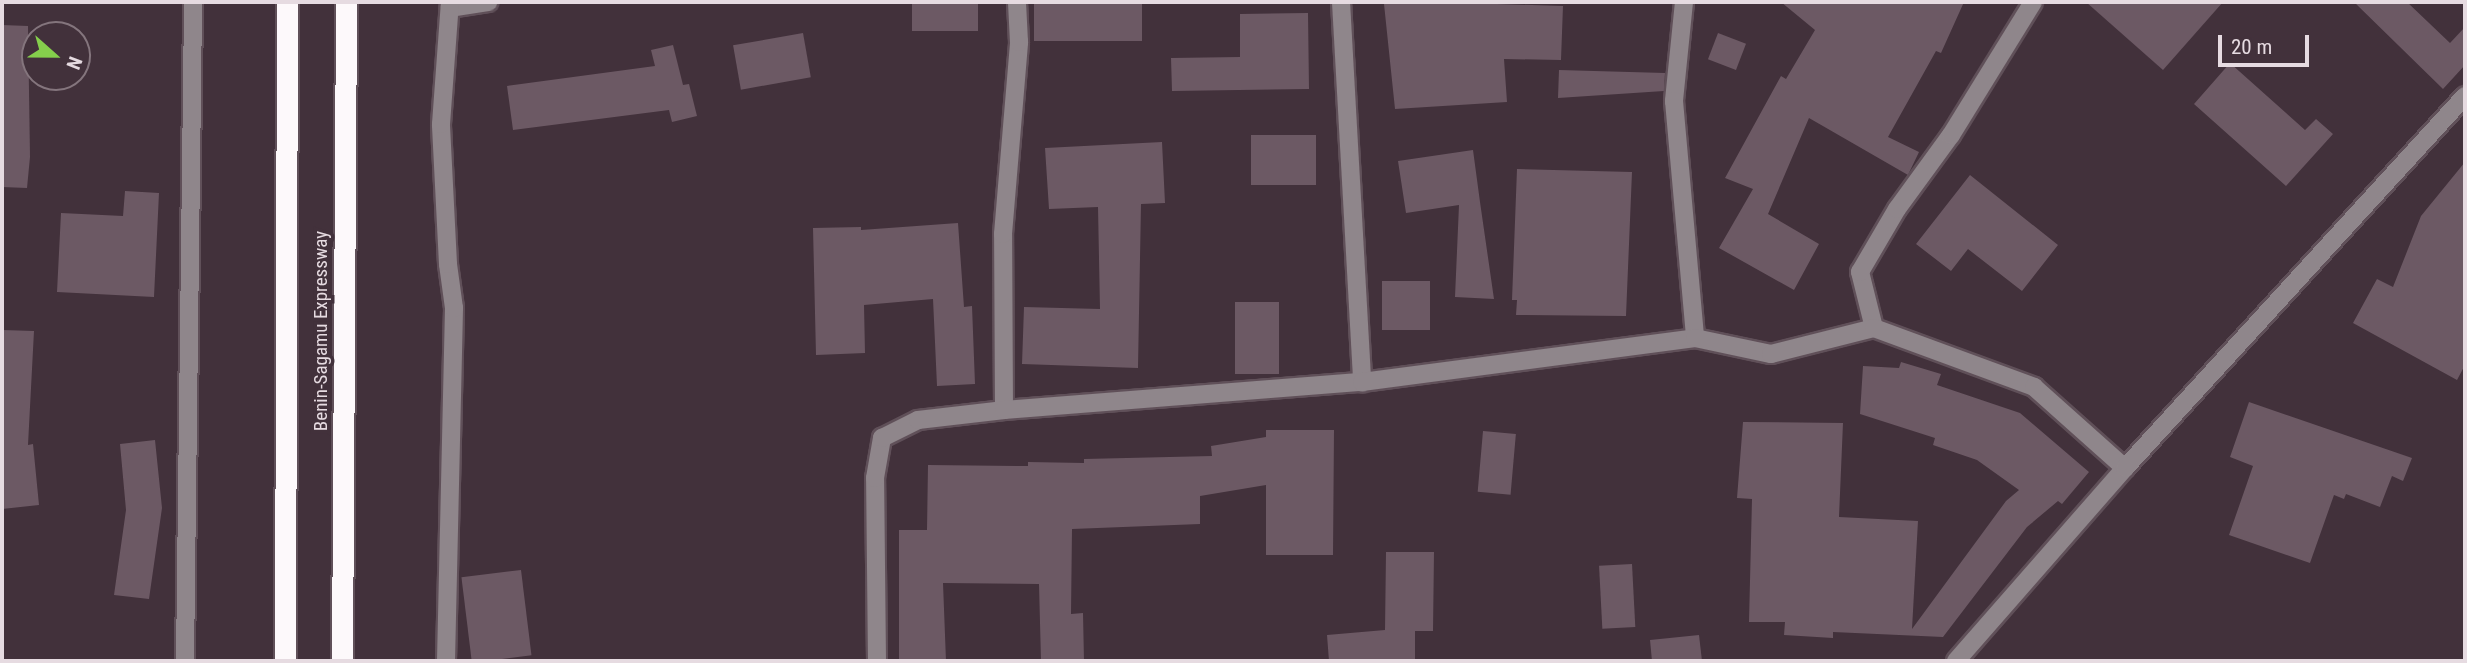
<!DOCTYPE html>
<html>
<head>
<meta charset="utf-8">
<style>
	body { margin:0 }
	#map { position:relative; width:2467px; height:663px; overflow:hidden; background:#42313b; font-family:"Roboto Condensed",sans-serif }
	div>[style] { position:absolute }
	[style*='--x'] { left:calc(var(--x)*1px); top:calc(var(--y)*1px); width:calc(var(--w)*1px); rotate:calc(var(--a)*1deg) }
	.building>* { inset:0; background:#6c5964; transform-origin:0 0 }
	.roads { filter:drop-shadow(2px 0 #605059) drop-shadow(-2px 0 #605059) drop-shadow(0 2px #605059) drop-shadow(0 -2px #605059) }
	.minor>* { height:18px; margin:-9px; padding:0 9px; transform-origin:9px; border-radius:9px; background:#8f868b }
	.highway>* { height:21px; margin:-10.5px; padding:0 10.5px; transform-origin:10.5px; border-radius:10.5px; background:#fdf9fb }
	span { translate:-50% -50%; white-space:nowrap; text-align:center; line-height:1.15; -webkit-text-stroke:7px #42313b; paint-order:stroke }
	.street-label { font-size:19px; color:#e6dbe1 }
	.frame { position:absolute; inset:0; border:4px solid #e6dbe1; pointer-events:none }
	.north { position:absolute; left:21px; top:21px; width:70px; height:70px; box-sizing:border-box; background:#42313b; border:2px solid #84757d; border-radius:50%; rotate:111deg; font-size:19px; font-weight:700; line-height:28px; text-align:center; color:#e6dbe1 }
	.north::after { content:''; display:block; margin:auto; width:24px; height:32px; background:#85cf4c; clip-path:polygon(50% 0,100% 100%,50% 72%,0 100%) }
	.scale { position:absolute; left:2218px; top:35px; width:91px; height:32px; box-sizing:border-box; border:4px solid #e6dbe1; border-top:0; padding-left:9px; font-size:21px; line-height:24px; white-space:nowrap; color:#e6dbe1; -webkit-text-stroke:5px #42313b; paint-order:stroke }
</style>
</head>
<body>
<div id="map">
	<div class="building">
		<div style="left:912px;top:2px;width:66px;height:29px"></div>
		<div style="left:1034px;top:2px;width:108px;height:39px"></div>
		<div style="clip-path:polygon(1401px 2px,1497px 2px,1497px 4px,1563px 6px,1561px 60px,1504px 59px,1507px 102px,1395px 109px,1384px 4px)"></div>
		<div style="clip-path:polygon(1781px 2px,1964px 2px,1941px 53px,1936px 51px,1888px 137px,1919px 152px,1908px 175px,1809px 118px,1768px 214px,1819px 244px,1794px 290px,1719px 248px,1753px 189px,1725px 178px,1781px 76px,1786px 79px,1815px 30px)"></div>
		<div style="clip-path:polygon(2086px 2px,2223px 2px,2163px 70px)"></div>
		<div style="clip-path:polygon(2354px 2px,2407px 2px,2450px 43px,2465px 27px,2465px 65px,2443px 89px)"></div>
		<div style="clip-path:polygon(1308px 13px,1309px 89px,1172px 91px,1171px 58px,1240px 57px,1240px 14px)"></div>
		<div style="clip-path:polygon(2px 25px,28px 26px,30px 157px,27px 188px,2px 187px)"></div>
		<div style="left:803px;top:33px;width:45px;height:71px;rotate:80deg"></div>
		<div style="left:1718px;top:33px;width:30px;height:28px;rotate:21deg"></div>
		<div style="clip-path:polygon(673px 45px,683px 85px,689px 84px,697px 116px,672px 122px,669px 110px,513px 130px,507px 86px,655px 66px,651px 50px)"></div>
		<div style="clip-path:polygon(2230px 63px,2305px 130px,2316px 119px,2333px 134px,2286px 186px,2194px 104px)"></div>
		<div style="clip-path:polygon(1559px 70px,1665px 73px,1664px 91px,1558px 98px)"></div>
		<div style="left:1316px;top:135px;width:50px;height:65px;rotate:90deg"></div>
		<div style="clip-path:polygon(1162px 142px,1165px 203px,1141px 204px,1138px 368px,1022px 364px,1024px 307px,1100px 309px,1098px 207px,1049px 209px,1045px 148px)"></div>
		<div style="clip-path:polygon(1473px 150px,1480px 202px,1494px 299px,1455px 297px,1459px 205px,1406px 213px,1398px 161px)"></div>
		<div style="clip-path:polygon(2465px 162px,2465px 365px,2457px 380px,2353px 323px,2377px 279px,2393px 287px,2421px 216px)"></div>
		<div style="clip-path:polygon(1517px 169px,1632px 172px,1626px 316px,1516px 315px,1517px 300px,1512px 300px)"></div>
		<div style="clip-path:polygon(1970px 175px,2058px 245px,2022px 291px,1968px 249px,1951px 271px,1916px 244px)"></div>
		<div style="clip-path:polygon(125px 191px,159px 193px,154px 297px,57px 292px,61px 213px,123px 216px)"></div>
		<div style="clip-path:polygon(958px 223px,964px 307px,972px 306px,975px 384px,937px 386px,933px 299px,864px 305px,865px 353px,816px 355px,813px 228px,861px 227px,861px 230px)"></div>
		<div style="left:1382px;top:281px;width:48px;height:49px"></div>
		<div style="left:1235px;top:302px;width:44px;height:72px"></div>
		<div style="clip-path:polygon(2px 330px,34px 331px,28px 445px,33px 444px,39px 505px,2px 509px)"></div>
		<div style="clip-path:polygon(1901px 362px,1941px 374px,1937px 385px,2020px 413px,2089px 472px,2062px 504px,2058px 501px,2027px 527px,1943px 637px,1833px 632px,1833px 638px,1784px 635px,1785px 622px,1749px 622px,1752px 499px,1737px 498px,1743px 422px,1843px 423px,1839px 517px,1918px 521px,1912px 629px,2006px 501px,2019px 490px,1977px 460px,1933px 445px,1935px 438px,1860px 414px,1863px 366px,1899px 368px)"></div>
		<div style="clip-path:polygon(2249px 402px,2412px 458px,2403px 481px,2392px 476px,2380px 507px,2346px 494px,2344px 499px,2334px 495px,2310px 563px,2229px 535px,2253px 466px,2230px 457px)"></div>
		<div style="clip-path:polygon(1266px 430px,1334px 430px,1333px 555px,1266px 555px,1266px 485px,1200px 496px,1200px 524px,1072px 529px,1071px 614px,1083px 613px,1084px 661px,1041px 661px,1039px 584px,943px 583px,946px 661px,899px 661px,899px 530px,927px 530px,928px 465px,1028px 466px,1028px 462px,1084px 463px,1084px 459px,1212px 456px,1211px 446px,1266px 437px)"></div>
		<div style="left:1483px;top:431px;width:33px;height:61px;rotate:5deg"></div>
		<div style="clip-path:polygon(155px 440px,162px 508px,149px 599px,114px 595px,126px 510px,120px 444px)"></div>
		<div style="clip-path:polygon(1386px 552px,1434px 552px,1433px 631px,1415px 631px,1415px 661px,1329px 661px,1327px 635px,1385px 630px)"></div>
		<div style="left:1632px;top:564px;width:63px;height:33px;rotate:87deg"></div>
		<div style="left:521px;top:570px;width:86px;height:60px;rotate:83deg"></div>
		<div style="clip-path:polygon(1699px 635px,1702px 661px,1652px 661px,1650px 640px)"></div>
	</div>
	<div class="roads">
		<div class="minor">
			<div style="--x:1341;--y:2;--w:381;--a:86.8"></div>
			<div style="--x:1684;--y:2;--w:100;--a:95.8"></div>
			<div style="--x:1674;--y:101;--w:238;--a:84.9"></div>
			<div style="--x:450;--y:8;--w:39;--a:-9"></div>
			<div style="--x:1874;--y:328;--w:58;--a:-104"></div>
			<div style="--x:1860;--y:272;--w:73;--a:-59.6"></div>
			<div style="--x:1897;--y:209;--w:92;--a:-53.9"></div>
			<div style="--x:1951;--y:135;--w:156;--a:-58.3"></div>
			<div style="--x:1004;--y:410;--w:176;--a:-90.3"></div>
			<div style="--x:1003;--y:234;--w:193;--a:-85.2"></div>
			<div style="--x:1019;--y:42;--w:40;--a:-92.9"></div>
			<div style="--x:185;--y:661;--w:659;--a:-89.3"></div>
			<div style="--x:446;--y:661;--w:353;--a:-88.7"></div>
			<div style="--x:454;--y:308;--w:44;--a:-97.8"></div>
			<div style="--x:448;--y:264;--w:140;--a:-92.9"></div>
			<div style="--x:441;--y:124;--w:122;--a:-85.8"></div>
			<div style="--x:877;--y:661;--w:183;--a:-90.6"></div>
			<div style="--x:875;--y:478;--w:41;--a:-80.1"></div>
			<div style="--x:882;--y:438;--w:40;--a:-26.6"></div>
			<div style="--x:918;--y:420;--w:87;--a:-6.6"></div>
			<div style="--x:1004;--y:410;--w:359;--a:-4.5"></div>
			<div style="--x:1362;--y:382;--w:336;--a:-7.5"></div>
			<div style="--x:1695;--y:338;--w:78;--a:11.9"></div>
			<div style="--x:1771;--y:354;--w:106;--a:-14.2"></div>
			<div style="--x:1874;--y:328;--w:171;--a:20.2"></div>
			<div style="--x:2034;--y:387;--w:122;--a:41.7"></div>
			<div style="--x:1956;--y:661;--w:257;--a:-48.8"></div>
			<div style="--x:2125;--y:468;--w:504;--a:-47.57"></div>
		</div>
		<div class="highway">
			<div style="--x:285;--y:661;--w:659;--a:-89.83"></div>
			<div style="--x:342;--y:661;--w:659;--a:-89.65"></div>
		</div>
	</div>
	<div class="street-label">
		<span style="left:321px;top:331px;rotate:-90deg">Benin-Sagamu Expressway</span>
	</div>
	<div class="frame"></div>
	<div class="north">N</div>
	<div class="scale">20 m</div>
</div>
</body>
</html>
